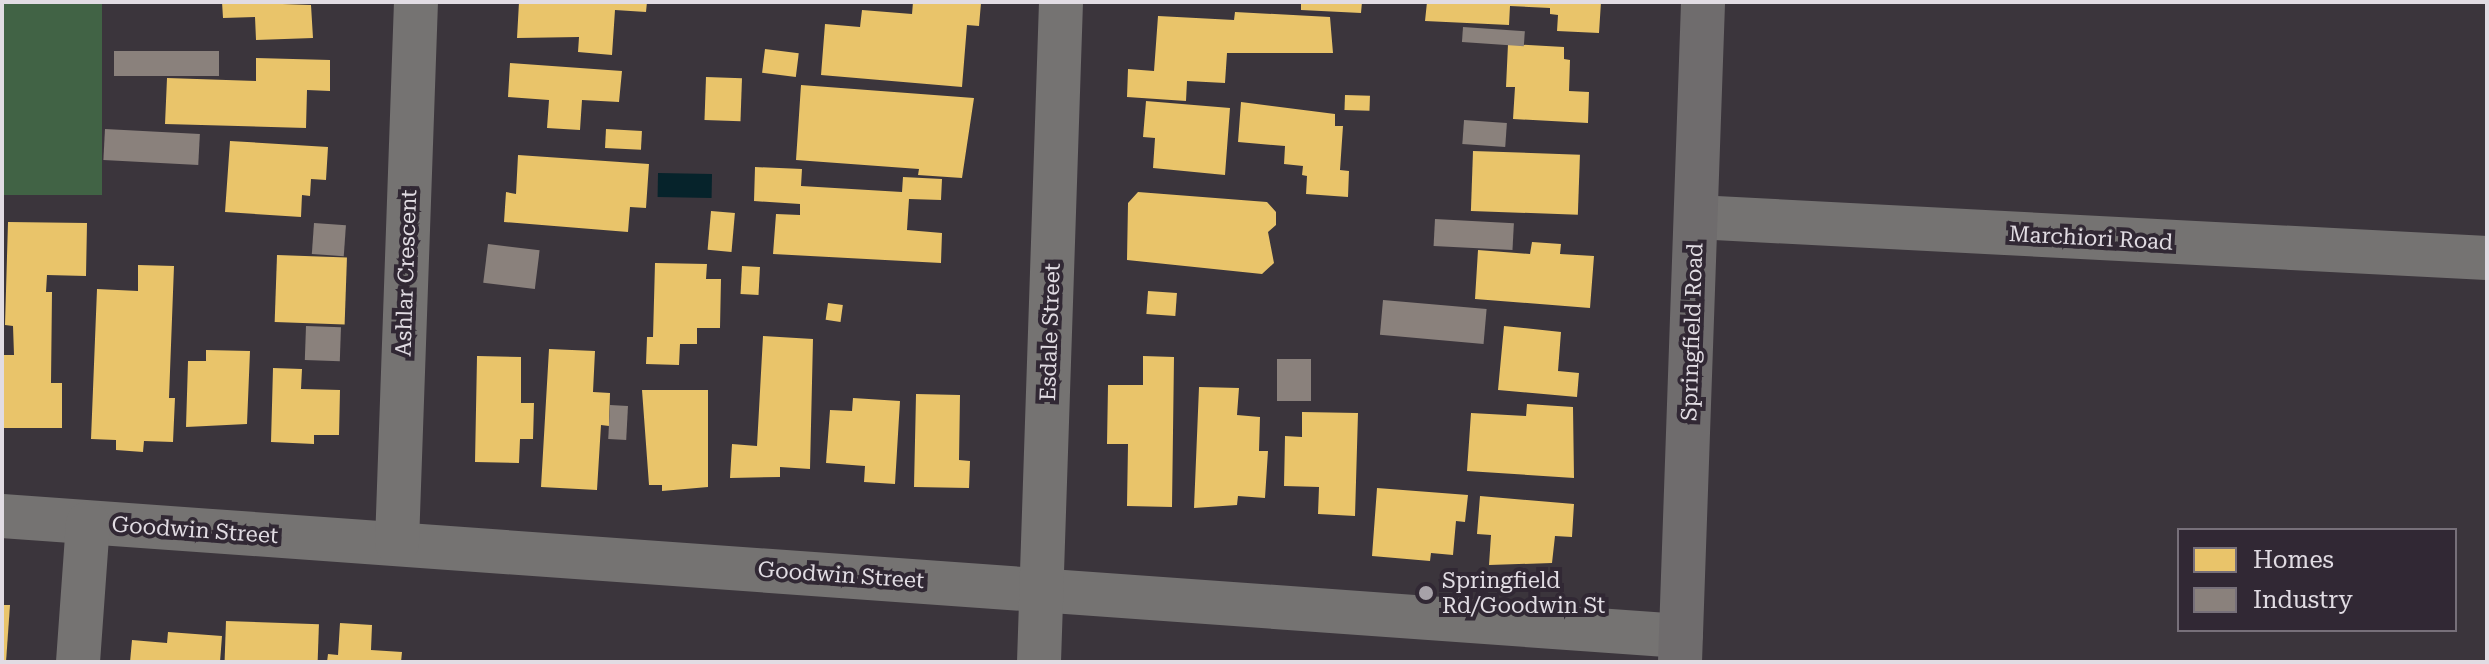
<!DOCTYPE html>
<html>
<head>
<meta charset="utf-8">
<style>
	body { margin:0 }
	#map { position:relative; width:2489px; height:664px; overflow:hidden; background:#3b353c; font-family:"Roboto Serif",serif }
	div>[style] { position:absolute }
	[style*='--x'] { left:calc(var(--x)*1px); top:calc(var(--y)*1px); width:calc(var(--w)*1px); rotate:calc(var(--a)*1deg) }
	.green>* { inset:0; background:#416345; transform-origin:0 0 }
	.water>* { inset:0; background:#06232b; transform-origin:0 0 }
	.homes>* { inset:0; background:#e9c46a; transform-origin:0 0 }
	.industry>* { inset:0; background:#8a817c; transform-origin:0 0 }
	.street>* { height:44px; margin:-22px; padding:0 22px; transform-origin:22px; border-radius:22px; background:#757372 }
	.secondary>* { height:44px; margin:-22px; padding:0 22px; transform-origin:22px; border-radius:22px; background:#6f6c6d }
	.dots>* { width:22px; height:22px; translate:-50% -50%; box-sizing:border-box; border:4px solid #312834; border-radius:50% }
	span { translate:-50% -50%; white-space:nowrap; text-align:center; line-height:1.15; -webkit-text-stroke:8px #312834; paint-order:stroke }
	.street-label { font-size:22px; color:#e1dce3 }
	.poi-label { font-size:22px; color:#e1dce3 }
	.left { translate:0 -50%; text-align:left }
	.frame { position:absolute; inset:0; border:4px solid #e1dce3; pointer-events:none }
	.legend { position:absolute; left:2177px; top:528px; width:280px; height:104px; box-sizing:border-box; background:#312834; border:2px solid #77707a; margin:0; padding:10px 14px; list-style:none; font-size:24px; color:#e1dce3 }
	.legend li { display:flex; align-items:center; gap:16px; height:40px }
	.legend b { width:40px; border:2px solid #77707a }
</style>
</head>
<body>
<div id="map">
	<div class="green">
		<div style="left:2px;top:2px;width:100px;height:193px"></div>
	</div>
	<div class="water">
		<div style="left:658px;top:173px;width:54px;height:24px;rotate:1deg"></div>
	</div>
	<div class="homes">
		<div style="clip-path:polygon(222px 2px,311px 5px,313px 38px,256px 40px,255px 17px,223px 18px)"></div>
		<div style="clip-path:polygon(519px 2px,647px 2px,646px 12px,615px 10px,612px 55px,578px 52px,579px 37px,517px 38px)"></div>
		<div style="clip-path:polygon(913px 2px,981px 3px,979px 26px,967px 25px,962px 87px,821px 75px,825px 24px,860px 27px,862px 10px,912px 14px)"></div>
		<div style="clip-path:polygon(1301px 2px,1362px 2px,1361px 13px,1301px 10px)"></div>
		<div style="clip-path:polygon(1427px 2px,1601px 2px,1599px 33px,1557px 31px,1558px 15px,1550px 14px,1550px 8px,1510px 6px,1509px 25px,1425px 21px)"></div>
		<div style="clip-path:polygon(1235px 12px,1330px 17px,1333px 53px,1227px 53px,1225px 83px,1187px 81px,1186px 101px,1127px 97px,1128px 69px,1154px 71px,1158px 16px,1234px 20px)"></div>
		<div style="clip-path:polygon(1508px 44px,1564px 47px,1564px 59px,1570px 60px,1569px 91px,1589px 92px,1588px 123px,1513px 119px,1515px 87px,1506px 87px)"></div>
		<div style="left:765px;top:49px;width:34px;height:24px;rotate:7deg"></div>
		<div style="clip-path:polygon(256px 58px,330px 60px,330px 91px,307px 90px,306px 128px,165px 124px,167px 78px,256px 81px)"></div>
		<div style="clip-path:polygon(510px 63px,622px 71px,619px 102px,582px 100px,580px 130px,547px 128px,549px 100px,508px 97px)"></div>
		<div style="left:706px;top:77px;width:36px;height:43px;rotate:2deg"></div>
		<div style="clip-path:polygon(801px 85px,974px 98px,962px 178px,918px 175px,919px 169px,796px 160px)"></div>
		<div style="left:1345px;top:95px;width:25px;height:15px;rotate:2deg"></div>
		<div style="clip-path:polygon(1146px 101px,1230px 108px,1225px 175px,1153px 168px,1155px 138px,1143px 137px)"></div>
		<div style="clip-path:polygon(1241px 102px,1335px 114px,1335px 126px,1343px 126px,1340px 170px,1349px 171px,1348px 197px,1306px 194px,1307px 176px,1302px 175px,1303px 166px,1284px 164px,1285px 146px,1238px 142px)"></div>
		<div style="left:606px;top:129px;width:36px;height:19px;rotate:3deg"></div>
		<div style="clip-path:polygon(230px 141px,328px 147px,326px 180px,311px 179px,310px 196px,302px 195px,301px 217px,225px 212px)"></div>
		<div style="left:1473px;top:151px;width:107px;height:60px;rotate:2deg"></div>
		<div style="clip-path:polygon(518px 155px,649px 164px,646px 208px,630px 207px,628px 232px,504px 222px,506px 192px,516px 194px)"></div>
		<div style="clip-path:polygon(755px 167px,802px 169px,801px 186px,902px 192px,903px 177px,942px 179px,941px 200px,909px 199px,907px 230px,942px 233px,941px 263px,773px 254px,776px 214px,800px 215px,800px 204px,754px 201px)"></div>
		<div style="clip-path:polygon(1138px 192px,1267px 202px,1276px 212px,1276px 225px,1268px 232px,1274px 263px,1262px 274px,1127px 260px,1128px 203px)"></div>
		<div style="left:711px;top:211px;width:24px;height:39px;rotate:5deg"></div>
		<div style="clip-path:polygon(8px 222px,87px 223px,86px 276px,47px 275px,46px 292px,52px 292px,51px 383px,62px 383px,62px 428px,3px 428px,3px 355px,14px 355px,13px 326px,5px 325px)"></div>
		<div style="clip-path:polygon(1532px 242px,1561px 244px,1560px 254px,1594px 256px,1590px 308px,1475px 299px,1478px 250px,1530px 254px)"></div>
		<div style="left:277px;top:255px;width:70px;height:67px;rotate:2deg"></div>
		<div style="clip-path:polygon(655px 263px,707px 264px,706px 279px,721px 279px,720px 328px,697px 328px,697px 344px,680px 344px,679px 365px,646px 364px,647px 337px,653px 337px)"></div>
		<div style="clip-path:polygon(138px 265px,174px 266px,169px 398px,175px 398px,173px 442px,144px 441px,143px 452px,116px 450px,116px 440px,91px 439px,97px 289px,138px 291px)"></div>
		<div style="left:742px;top:266px;width:18px;height:28px;rotate:3deg"></div>
		<div style="left:1148px;top:291px;width:29px;height:23px;rotate:4deg"></div>
		<div style="left:828px;top:303px;width:15px;height:17px;rotate:8deg"></div>
		<div style="clip-path:polygon(1504px 326px,1561px 332px,1558px 371px,1579px 373px,1577px 397px,1498px 390px)"></div>
		<div style="clip-path:polygon(763px 336px,813px 339px,810px 469px,780px 467px,780px 477px,730px 478px,732px 444px,757px 446px)"></div>
		<div style="clip-path:polygon(549px 349px,595px 351px,593px 392px,610px 393px,609px 426px,601px 425px,597px 490px,541px 487px)"></div>
		<div style="clip-path:polygon(206px 350px,250px 351px,247px 424px,186px 427px,188px 361px,206px 361px)"></div>
		<div style="clip-path:polygon(477px 356px,521px 357px,521px 403px,534px 403px,533px 439px,520px 439px,519px 463px,475px 462px)"></div>
		<div style="clip-path:polygon(1143px 356px,1174px 357px,1172px 507px,1127px 506px,1128px 444px,1107px 444px,1108px 385px,1143px 385px)"></div>
		<div style="clip-path:polygon(273px 368px,302px 369px,301px 389px,340px 390px,339px 435px,314px 435px,314px 444px,271px 442px)"></div>
		<div style="clip-path:polygon(1199px 387px,1239px 388px,1237px 415px,1260px 417px,1259px 451px,1268px 451px,1265px 498px,1238px 496px,1237px 505px,1194px 508px)"></div>
		<div style="clip-path:polygon(642px 390px,708px 390px,708px 487px,662px 491px,662px 485px,649px 485px)"></div>
		<div style="clip-path:polygon(916px 394px,960px 395px,959px 460px,970px 461px,969px 488px,914px 487px)"></div>
		<div style="clip-path:polygon(853px 398px,900px 401px,895px 484px,864px 482px,865px 466px,826px 463px,830px 410px,852px 411px)"></div>
		<div style="clip-path:polygon(1527px 404px,1573px 407px,1574px 478px,1467px 471px,1471px 413px,1526px 416px)"></div>
		<div style="clip-path:polygon(1302px 412px,1358px 413px,1355px 516px,1318px 514px,1319px 487px,1284px 486px,1285px 436px,1302px 437px)"></div>
		<div style="clip-path:polygon(1377px 488px,1468px 495px,1465px 522px,1456px 521px,1453px 555px,1431px 553px,1430px 561px,1372px 556px)"></div>
		<div style="clip-path:polygon(1480px 496px,1574px 504px,1572px 537px,1555px 536px,1552px 563px,1489px 565px,1491px 535px,1477px 534px)"></div>
		<div style="clip-path:polygon(2px 605px,10px 605px,6px 662px,2px 662px)"></div>
		<div style="left:226px;top:621px;width:93px;height:41px;rotate:2deg"></div>
		<div style="clip-path:polygon(340px 623px,372px 625px,371px 650px,402px 652px,401px 662px,327px 662px,328px 654px,338px 655px)"></div>
		<div style="clip-path:polygon(168px 632px,222px 636px,220px 662px,130px 662px,132px 640px,167px 643px)"></div>
	</div>
	<div class="industry">
		<div style="left:1463px;top:27px;width:62px;height:15px;rotate:4deg"></div>
		<div style="left:114px;top:51px;width:105px;height:25px"></div>
		<div style="left:1464px;top:120px;width:43px;height:24px;rotate:4deg"></div>
		<div style="left:105px;top:129px;width:95px;height:31px;rotate:3deg"></div>
		<div style="left:1435px;top:219px;width:79px;height:27px;rotate:3deg"></div>
		<div style="left:314px;top:223px;width:32px;height:31px;rotate:4deg"></div>
		<div style="left:488px;top:244px;width:52px;height:39px;rotate:7deg"></div>
		<div style="left:1383px;top:300px;width:104px;height:35px;rotate:5deg"></div>
		<div style="left:306px;top:326px;width:35px;height:34px;rotate:2deg"></div>
		<div style="left:1277px;top:359px;width:34px;height:42px"></div>
		<div style="left:610px;top:405px;width:18px;height:34px;rotate:3deg"></div>
	</div>
	<div class="street">
		<div style="--x:1696;--y:217;--w:792;--a:2.97"></div>
		<div style="--x:2;--y:516;--w:1683;--a:4.09"></div>
		<div style="--x:397;--y:543;--w:541;--a:-87.99"></div>
		<div style="--x:78;--y:662;--w:139;--a:-85.9"></div>
		<div style="--x:1039;--y:662;--w:660;--a:-88.09"></div>
	</div>
	<div class="secondary">
		<div style="--x:1680;--y:662;--w:660;--a:-88"></div>
	</div>
	<div class="dots">
		<div style="left:1426px;top:593px;background:#a7a2a9"></div>
	</div>
	<div class="street-label">
		<span style="left:2091px;top:238px;rotate:3deg">Marchiori Road</span>
		<span style="left:406px;top:273px;rotate:-88deg">Ashlar Crescent</span>
		<span style="left:1050px;top:332px;rotate:-88deg">Esdale Street</span>
		<span style="left:1692px;top:332px;rotate:-88deg">Springfield Road</span>
		<span style="left:195px;top:530px;rotate:4deg">Goodwin Street</span>
		<span style="left:841px;top:575px;rotate:4deg">Goodwin Street</span>
	</div>
	<div class="poi-label">
		<span class="left" style="left:1442px;top:593px">Springfield<br>Rd/Goodwin St</span>
	</div>
	<div class="frame"></div>
	<ul class="legend">
	<li><b style="height:22px;background:#e9c46a"></b>Homes</li>
	<li><b style="height:22px;background:#8a817c"></b>Industry</li>
	</ul>
</div>
</body>
</html>
